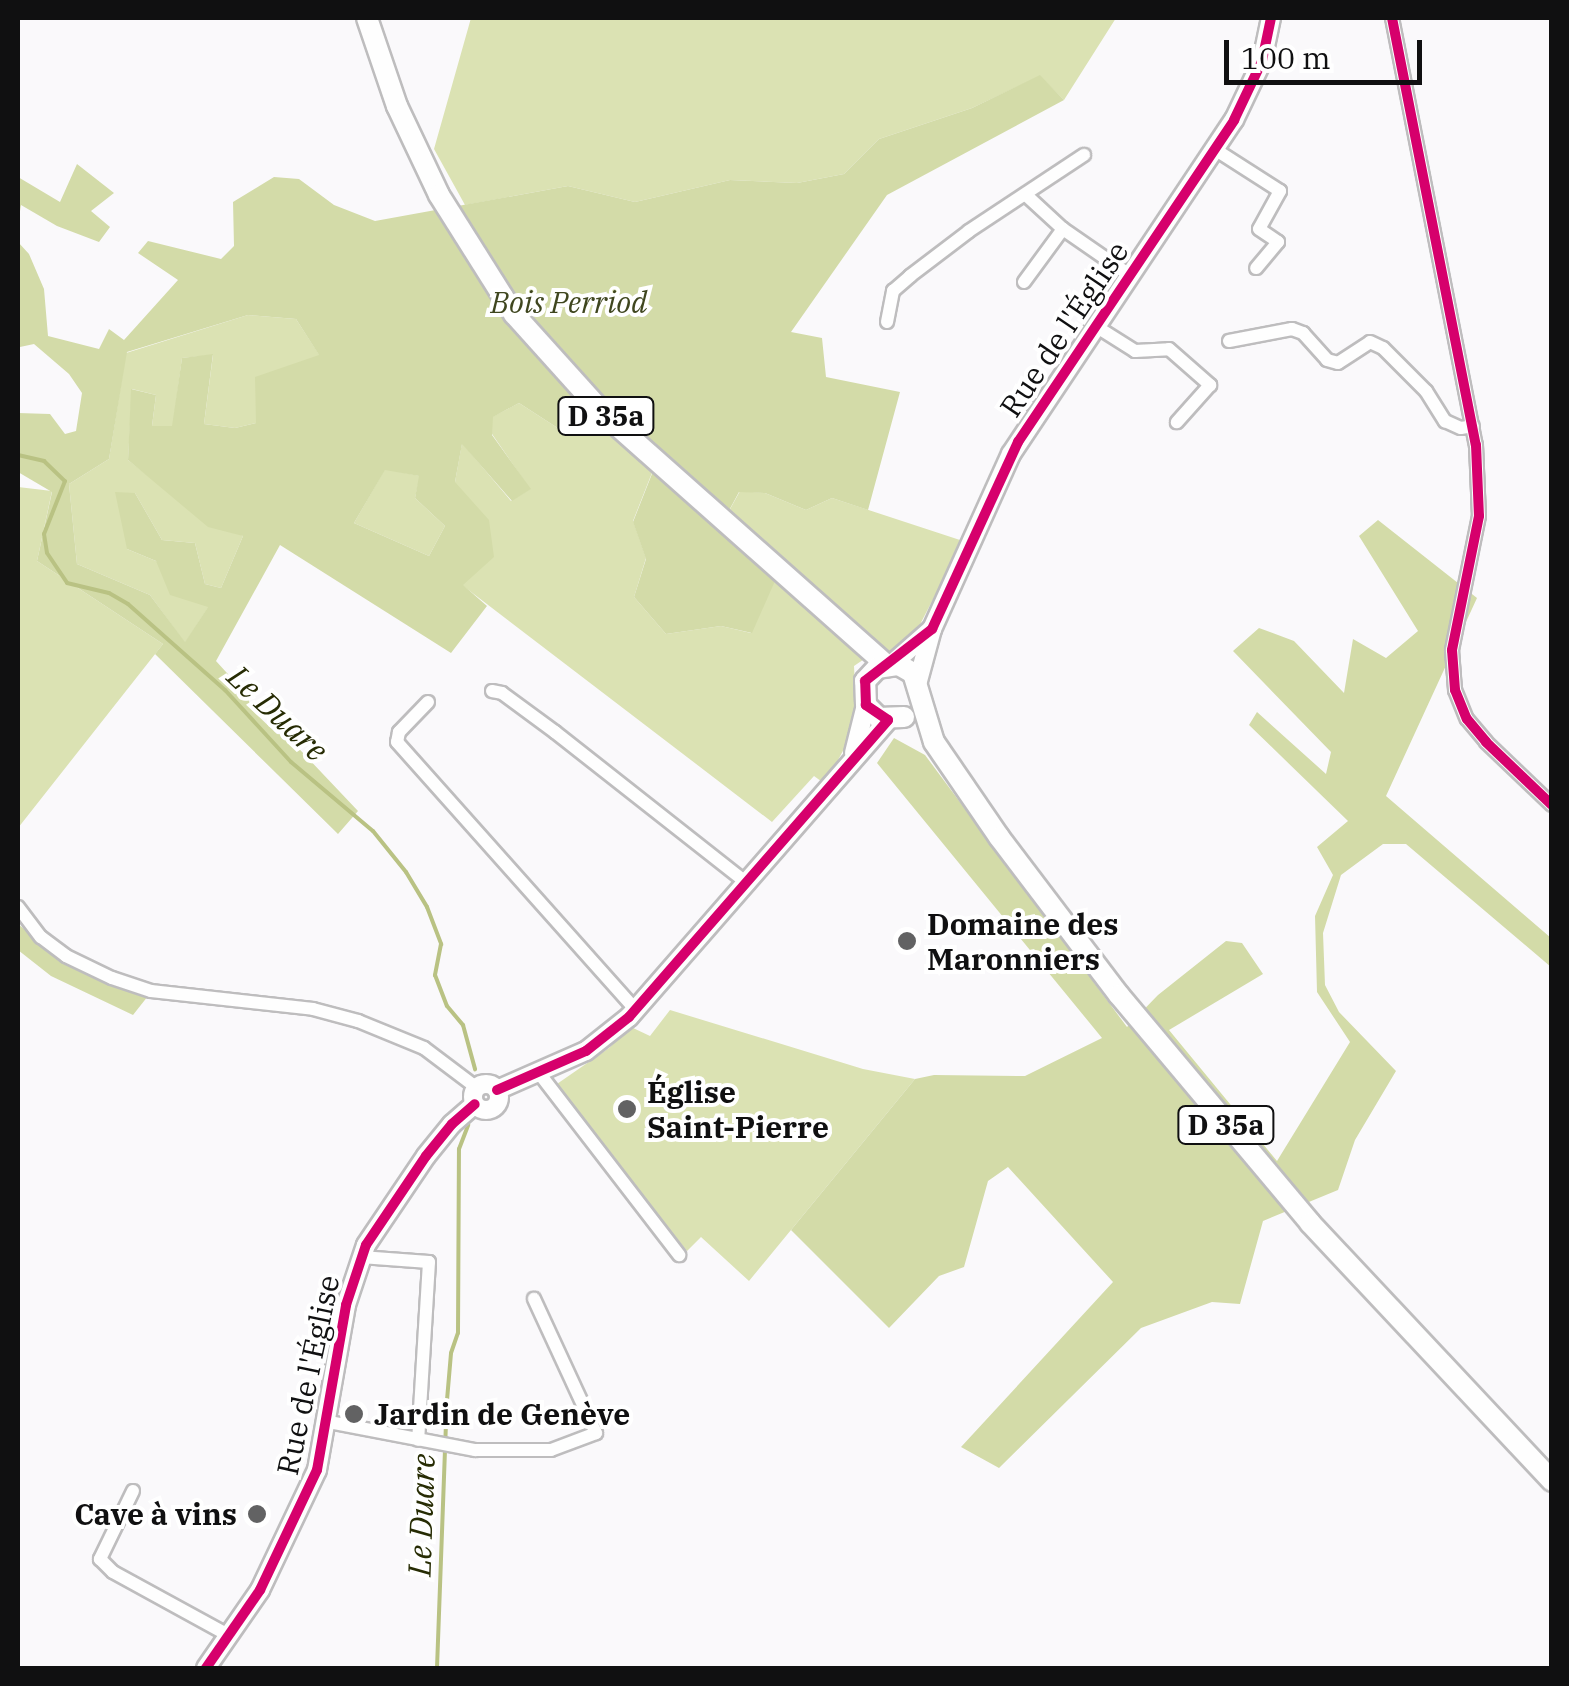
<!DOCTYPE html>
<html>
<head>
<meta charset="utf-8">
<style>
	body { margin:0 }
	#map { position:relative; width:1569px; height:1686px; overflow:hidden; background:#faf9fb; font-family:"IBM Plex Serif",serif }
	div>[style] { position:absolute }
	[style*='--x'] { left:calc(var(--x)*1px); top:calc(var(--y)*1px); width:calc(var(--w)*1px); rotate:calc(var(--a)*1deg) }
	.green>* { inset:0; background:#dbe2b3 }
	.forest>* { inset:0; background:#d3dba8 }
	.stream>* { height:4px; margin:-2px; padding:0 2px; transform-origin:2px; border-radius:2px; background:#b9c283 }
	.roads { filter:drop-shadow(2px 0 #bebdbe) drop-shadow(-2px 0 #bebdbe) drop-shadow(0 2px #bebdbe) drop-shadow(0 -2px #bebdbe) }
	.street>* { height:12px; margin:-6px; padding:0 6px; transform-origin:6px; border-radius:6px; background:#fefefe }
	.secondary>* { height:18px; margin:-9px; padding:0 9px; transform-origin:9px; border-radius:9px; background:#fefefe }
	.secondary>.ring { margin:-9px; padding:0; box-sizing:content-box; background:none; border:18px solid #fefefe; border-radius:50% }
	.primary>* { height:20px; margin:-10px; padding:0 10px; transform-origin:10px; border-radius:10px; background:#fefefe }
	.cycleway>* { height:10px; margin:-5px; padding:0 5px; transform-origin:5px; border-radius:5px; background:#d6006c }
	.dots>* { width:28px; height:28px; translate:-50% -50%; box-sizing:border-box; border:5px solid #fff; border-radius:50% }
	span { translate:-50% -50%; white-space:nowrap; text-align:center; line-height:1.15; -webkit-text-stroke:8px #fff; paint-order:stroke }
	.shield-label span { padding:2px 8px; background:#fff; border:2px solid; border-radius:8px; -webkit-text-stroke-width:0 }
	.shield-label { font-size:28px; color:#101011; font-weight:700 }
	.park-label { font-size:30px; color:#3f461f; font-style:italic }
	.street-label { font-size:30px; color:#101011 }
	.poi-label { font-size:30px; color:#101011; font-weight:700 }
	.left { translate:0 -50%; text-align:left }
	.right { translate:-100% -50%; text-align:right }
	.water-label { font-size:32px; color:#272c04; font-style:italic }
	.frame { position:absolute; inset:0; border:20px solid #101011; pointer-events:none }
	.scale { position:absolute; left:1224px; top:40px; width:198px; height:45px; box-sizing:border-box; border:5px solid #101011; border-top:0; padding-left:12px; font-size:30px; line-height:35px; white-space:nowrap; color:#101011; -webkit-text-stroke:8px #fff; paint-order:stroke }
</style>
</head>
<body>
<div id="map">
	<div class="green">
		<div style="clip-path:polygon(471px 18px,1116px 18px,1064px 100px,1040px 76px,972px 108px,879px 139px,844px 174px,797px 183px,730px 180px,635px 202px,568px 186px,465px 205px,434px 149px)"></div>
		<div style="clip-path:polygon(248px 315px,296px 319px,320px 356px,256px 423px,235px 428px,204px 424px,213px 355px,182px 358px,173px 426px,152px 426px,156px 395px,132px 389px,128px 460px,162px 487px,243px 536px,221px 588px,205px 584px,195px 543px,162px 540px,135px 493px,127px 549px,156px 561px,209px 606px,185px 643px,150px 595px,77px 564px,69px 484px,109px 459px,126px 353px)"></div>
		<div style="clip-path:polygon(519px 403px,570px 436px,620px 405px,661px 450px,633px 521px,646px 558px,634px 597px,666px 634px,721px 626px,751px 633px,719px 529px,740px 491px,765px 493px,806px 510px,832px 498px,963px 541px,912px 640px,885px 655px,876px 651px,854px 666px,857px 725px,825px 784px,814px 776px,772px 822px,462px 585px,455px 482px,462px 443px,511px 501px,530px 489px,492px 434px,492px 417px)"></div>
		<div style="clip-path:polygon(385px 469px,420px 476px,415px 498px,445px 526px,429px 556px,354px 523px)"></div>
		<div style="clip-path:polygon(18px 487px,52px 491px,37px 561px,163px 644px,18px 828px)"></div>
		<div style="clip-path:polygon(670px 1010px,863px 1069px,915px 1079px,749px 1281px,701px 1237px,687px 1251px,554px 1086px,609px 1048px,631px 1027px,650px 1036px)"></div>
	</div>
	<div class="forest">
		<div style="clip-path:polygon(evenodd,1040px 75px,1064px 100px,887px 195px,791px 332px,822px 338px,826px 377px,900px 392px,868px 510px,832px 498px,806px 510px,765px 493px,739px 492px,719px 529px,775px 581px,752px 633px,721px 626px,666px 634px,634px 597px,646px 559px,633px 522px,661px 451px,620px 405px,570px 436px,519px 403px,493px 417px,492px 435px,531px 489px,512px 501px,462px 444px,455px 482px,489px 520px,494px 557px,463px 585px,487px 606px,451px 653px,280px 545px,216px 661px,247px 695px,252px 710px,277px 734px,286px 735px,358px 811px,338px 834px,155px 654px,163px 644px,37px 561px,52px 492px,18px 472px,18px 413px,50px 414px,65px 434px,76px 431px,82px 393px,69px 374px,34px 344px,20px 347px,18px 242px,29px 254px,44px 289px,48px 336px,99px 349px,109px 329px,124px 340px,178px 280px,138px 253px,148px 241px,221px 259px,234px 246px,233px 202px,274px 177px,299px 179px,334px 205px,375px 221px,568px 186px,635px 202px,730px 180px,797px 183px,844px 174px,879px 139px,972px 108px,1040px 75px,248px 315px,296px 319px,319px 355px,255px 377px,256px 423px,235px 428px,204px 424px,213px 354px,182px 358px,172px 426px,152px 426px,156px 395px,131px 389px,128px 460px,208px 527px,243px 536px,221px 588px,205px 584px,195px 543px,162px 540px,135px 493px,115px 492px,127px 549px,156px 561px,170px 595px,208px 607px,185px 642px,150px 595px,77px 564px,69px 484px,109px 459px,127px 352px,248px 315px,1040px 75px,385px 470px,419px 476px,415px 498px,445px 526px,429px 556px,354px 523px,385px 470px)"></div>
		<div style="clip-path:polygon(77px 164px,114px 193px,91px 211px,110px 227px,99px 242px,57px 226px,21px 205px,18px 223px,18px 177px,60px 202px)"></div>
		<div style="clip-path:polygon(1378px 520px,1477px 598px,1386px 796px,1551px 938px,1551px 967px,1406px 844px,1383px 844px,1341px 875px,1323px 933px,1325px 985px,1339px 1012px,1396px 1071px,1355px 1140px,1338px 1190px,1263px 1221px,1240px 1304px,1212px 1302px,1141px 1328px,999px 1468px,961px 1447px,1113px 1282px,1008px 1167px,988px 1181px,964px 1267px,939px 1276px,889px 1328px,791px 1230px,915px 1079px,934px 1075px,1025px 1076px,1102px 1038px,877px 763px,894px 738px,925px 755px,1127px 1027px,1158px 995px,1226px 941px,1242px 943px,1263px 974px,1169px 1030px,1277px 1161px,1350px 1042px,1317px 992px,1315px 916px,1333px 875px,1317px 847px,1348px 821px,1249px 725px,1257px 712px,1326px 774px,1331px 752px,1233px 651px,1259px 628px,1294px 641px,1344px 693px,1353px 639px,1386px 658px,1418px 631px,1359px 536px)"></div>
		<div style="clip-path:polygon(18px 924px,62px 960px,148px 996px,133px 1015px,51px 976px,18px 950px)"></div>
	</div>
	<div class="stream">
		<div style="--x:18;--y:455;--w:27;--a:13"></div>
		<div style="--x:44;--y:461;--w:29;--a:44"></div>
		<div style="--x:65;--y:481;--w:57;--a:111.6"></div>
		<div style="--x:44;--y:534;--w:19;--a:81"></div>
		<div style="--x:47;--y:553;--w:36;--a:56"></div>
		<div style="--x:67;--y:583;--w:43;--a:13.4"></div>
		<div style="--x:109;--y:593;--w:22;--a:30"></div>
		<div style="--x:128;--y:604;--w:130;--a:41.6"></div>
		<div style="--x:225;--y:690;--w:98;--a:47.5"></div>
		<div style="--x:291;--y:762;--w:107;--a:40.1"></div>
		<div style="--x:373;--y:831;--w:53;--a:51.2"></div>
		<div style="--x:406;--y:872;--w:41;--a:59"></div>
		<div style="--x:427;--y:907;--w:40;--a:69"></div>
		<div style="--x:441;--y:944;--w:32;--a:101"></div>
		<div style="--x:435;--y:975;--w:33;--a:69"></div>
		<div style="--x:447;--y:1006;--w:25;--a:50"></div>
		<div style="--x:463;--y:1025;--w:46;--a:74.7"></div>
		<div style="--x:437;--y:1668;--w:268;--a:-87.9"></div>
		<div style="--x:447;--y:1400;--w:47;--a:-85.1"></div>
		<div style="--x:451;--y:1353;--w:21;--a:-71"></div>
		<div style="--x:458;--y:1333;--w:184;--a:-89.7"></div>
		<div style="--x:459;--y:1149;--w:26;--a:-69"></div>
	</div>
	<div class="roads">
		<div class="street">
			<div style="--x:1392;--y:18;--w:435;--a:78.9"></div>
			<div style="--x:1476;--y:445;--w:71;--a:87.6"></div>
			<div style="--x:1479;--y:516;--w:137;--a:101.4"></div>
			<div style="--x:1452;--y:650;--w:40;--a:85.7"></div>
			<div style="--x:1455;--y:690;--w:31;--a:68"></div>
			<div style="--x:1467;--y:719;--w:30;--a:50"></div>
			<div style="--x:1486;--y:742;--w:91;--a:43.7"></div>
			<div style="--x:1216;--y:150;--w:76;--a:32.6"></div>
			<div style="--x:1280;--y:191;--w:43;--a:118.9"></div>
			<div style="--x:1259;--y:229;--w:23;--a:34"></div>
			<div style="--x:1278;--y:242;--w:34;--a:130"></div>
			<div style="--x:1026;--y:195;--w:50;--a:42.6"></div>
			<div style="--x:1063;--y:229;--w:83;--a:34.7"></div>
			<div style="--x:1024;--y:282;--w:66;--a:-53.7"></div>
			<div style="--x:887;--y:322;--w:32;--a:-79"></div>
			<div style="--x:893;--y:291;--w:23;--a:-41"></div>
			<div style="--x:910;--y:276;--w:74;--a:-37.3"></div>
			<div style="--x:969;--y:231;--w:138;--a:-33.5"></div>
			<div style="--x:1097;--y:327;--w:45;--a:32.3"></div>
			<div style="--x:1135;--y:351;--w:34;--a:-3"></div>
			<div style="--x:1169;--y:349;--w:55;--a:41.3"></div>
			<div style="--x:1210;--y:385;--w:50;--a:131.7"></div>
			<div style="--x:1229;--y:341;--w:64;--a:-10.8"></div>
			<div style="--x:1292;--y:329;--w:12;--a:20"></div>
			<div style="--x:1303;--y:333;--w:36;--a:48"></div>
			<div style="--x:1327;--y:360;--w:11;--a:15"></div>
			<div style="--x:1338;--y:363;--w:38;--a:-33"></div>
			<div style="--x:1370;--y:342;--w:14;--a:25"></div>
			<div style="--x:1383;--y:348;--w:61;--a:45"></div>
			<div style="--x:1426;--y:391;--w:36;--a:58"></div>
			<div style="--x:1445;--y:421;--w:17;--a:24"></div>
			<div style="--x:1461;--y:428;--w:12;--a:-9"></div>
			<div style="--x:492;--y:691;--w:10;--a:11"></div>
			<div style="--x:502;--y:693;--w:66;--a:36.3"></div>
			<div style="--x:555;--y:732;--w:246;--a:38.2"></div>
			<div style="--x:428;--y:702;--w:42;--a:134"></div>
			<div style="--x:399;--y:732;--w:10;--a:101"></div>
			<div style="--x:397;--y:742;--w:359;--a:48.3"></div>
			<div style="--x:18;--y:907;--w:38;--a:53"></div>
			<div style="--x:41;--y:937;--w:31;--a:37"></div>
			<div style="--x:66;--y:956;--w:51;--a:25.6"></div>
			<div style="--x:112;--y:978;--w:41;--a:18.4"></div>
			<div style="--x:151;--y:991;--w:163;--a:6.3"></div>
			<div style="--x:313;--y:1009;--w:47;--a:14.9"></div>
			<div style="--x:358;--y:1021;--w:71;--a:22.2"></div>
			<div style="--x:424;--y:1048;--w:66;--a:37"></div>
			<div style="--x:539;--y:1073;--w:230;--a:52.4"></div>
			<div style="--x:361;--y:1257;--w:68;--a:4.2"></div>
			<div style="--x:429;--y:1262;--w:178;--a:93.5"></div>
			<div style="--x:329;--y:1422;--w:149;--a:10.9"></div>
			<div style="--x:475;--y:1450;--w:76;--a:0"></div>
			<div style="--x:551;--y:1450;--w:48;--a:-20.7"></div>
			<div style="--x:596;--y:1433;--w:148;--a:-114.8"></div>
			<div style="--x:133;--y:1491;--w:76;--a:115.9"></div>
			<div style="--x:100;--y:1559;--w:18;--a:45"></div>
			<div style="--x:113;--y:1572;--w:133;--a:28.7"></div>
		</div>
		<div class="secondary">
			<div style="--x:892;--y:664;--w:53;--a:-41.2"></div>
			<div style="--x:918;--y:681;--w:54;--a:-74.9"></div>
			<div style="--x:932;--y:629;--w:192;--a:-65.7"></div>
			<div style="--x:1011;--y:454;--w:402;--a:-56.3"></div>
			<div style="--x:1234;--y:120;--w:65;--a:-64.6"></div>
			<div style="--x:1262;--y:61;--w:44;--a:-78.2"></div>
			<div style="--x:854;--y:753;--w:49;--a:-76"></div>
			<div class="ring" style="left:473px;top:1084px;width:8px;height:8px"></div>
			<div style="--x:497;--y:1090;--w:97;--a:-23.7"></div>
			<div style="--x:586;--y:1051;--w:55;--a:-38.3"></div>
			<div style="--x:629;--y:1017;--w:394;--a:-48.9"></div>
			<div style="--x:206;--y:1668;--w:95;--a:-55.3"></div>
			<div style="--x:260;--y:1590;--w:133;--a:-64.6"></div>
			<div style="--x:317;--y:1470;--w:168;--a:-80"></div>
			<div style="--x:346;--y:1305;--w:63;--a:-71.6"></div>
			<div style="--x:366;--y:1245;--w:107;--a:-56"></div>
			<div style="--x:426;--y:1156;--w:41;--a:-50.9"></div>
			<div style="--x:452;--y:1124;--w:30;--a:-41"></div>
		</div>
		<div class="primary">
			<div style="--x:367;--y:18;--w:93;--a:71.2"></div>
			<div style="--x:397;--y:106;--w:98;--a:64.7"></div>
			<div style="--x:439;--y:195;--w:141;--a:57.8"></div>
			<div style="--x:514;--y:314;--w:136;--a:48"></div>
			<div style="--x:605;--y:415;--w:375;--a:41.6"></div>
			<div style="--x:904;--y:717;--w:25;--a:178"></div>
			<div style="--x:879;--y:718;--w:18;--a:-135"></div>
			<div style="--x:866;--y:705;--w:24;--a:-92"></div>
			<div style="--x:865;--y:681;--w:18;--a:-47"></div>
			<div style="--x:877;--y:668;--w:22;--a:-8"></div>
			<div style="--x:899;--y:665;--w:16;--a:30"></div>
			<div style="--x:913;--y:673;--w:72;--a:73.1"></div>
			<div style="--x:934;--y:742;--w:115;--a:55.6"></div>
			<div style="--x:999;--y:837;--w:198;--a:52.8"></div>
			<div style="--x:1119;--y:995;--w:297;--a:50"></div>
			<div style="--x:1310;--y:1223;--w:354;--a:46.8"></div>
		</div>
	</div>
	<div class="cycleway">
		<div style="--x:1392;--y:18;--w:435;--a:78.9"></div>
		<div style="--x:1476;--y:445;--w:71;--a:87.6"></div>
		<div style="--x:1479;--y:516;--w:137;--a:101.4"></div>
		<div style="--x:1452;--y:650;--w:40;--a:85.7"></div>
		<div style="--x:1455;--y:690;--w:31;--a:68"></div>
		<div style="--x:1467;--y:719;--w:30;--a:50"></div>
		<div style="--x:1486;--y:742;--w:91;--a:43.7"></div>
		<div style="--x:497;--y:1090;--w:97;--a:-23.7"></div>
		<div style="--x:586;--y:1051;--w:55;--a:-38.3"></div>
		<div style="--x:629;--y:1017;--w:394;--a:-48.9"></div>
		<div style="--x:888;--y:720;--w:27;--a:-146"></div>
		<div style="--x:866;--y:705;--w:24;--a:-92"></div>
		<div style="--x:865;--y:681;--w:85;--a:-37.8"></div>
		<div style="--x:932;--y:629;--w:206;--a:-65.3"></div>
		<div style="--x:1018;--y:442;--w:388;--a:-56.1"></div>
		<div style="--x:1234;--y:120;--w:65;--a:-64.6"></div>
		<div style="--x:1262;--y:61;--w:44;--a:-78.2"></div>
		<div style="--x:206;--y:1668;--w:95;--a:-55.3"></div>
		<div style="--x:260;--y:1590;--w:133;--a:-64.6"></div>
		<div style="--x:317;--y:1470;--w:168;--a:-80"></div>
		<div style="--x:346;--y:1305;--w:63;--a:-71.6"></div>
		<div style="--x:366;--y:1245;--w:107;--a:-56"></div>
		<div style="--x:426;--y:1156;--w:41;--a:-50.9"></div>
		<div style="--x:452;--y:1124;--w:30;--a:-41"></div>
	</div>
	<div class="dots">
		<div style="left:907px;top:941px;background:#626263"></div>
		<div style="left:627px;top:1109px;background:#626263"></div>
		<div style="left:354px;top:1414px;background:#626263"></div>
		<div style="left:257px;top:1514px;background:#626263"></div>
	</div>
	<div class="shield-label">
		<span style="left:606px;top:416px">D 35a</span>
		<span style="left:1226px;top:1125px">D 35a</span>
	</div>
	<div class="park-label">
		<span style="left:569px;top:302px">Bois Perriod</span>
	</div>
	<div class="street-label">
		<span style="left:1064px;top:329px;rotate:-56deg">Rue de l'Église</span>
		<span style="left:308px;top:1375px;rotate:-78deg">Rue de l'Église</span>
	</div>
	<div class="poi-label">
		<span class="left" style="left:927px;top:941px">Domaine des<br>Maronniers</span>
		<span class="left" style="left:647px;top:1109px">Église<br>Saint-Pierre</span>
		<span class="left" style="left:374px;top:1414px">Jardin de Genève</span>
		<span class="right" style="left:237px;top:1514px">Cave à vins</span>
	</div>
	<div class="water-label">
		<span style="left:278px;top:713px;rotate:43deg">Le Duare</span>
		<span style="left:421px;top:1515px;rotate:-88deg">Le Duare</span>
	</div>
	<div class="frame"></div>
	<div class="scale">100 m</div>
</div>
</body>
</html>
